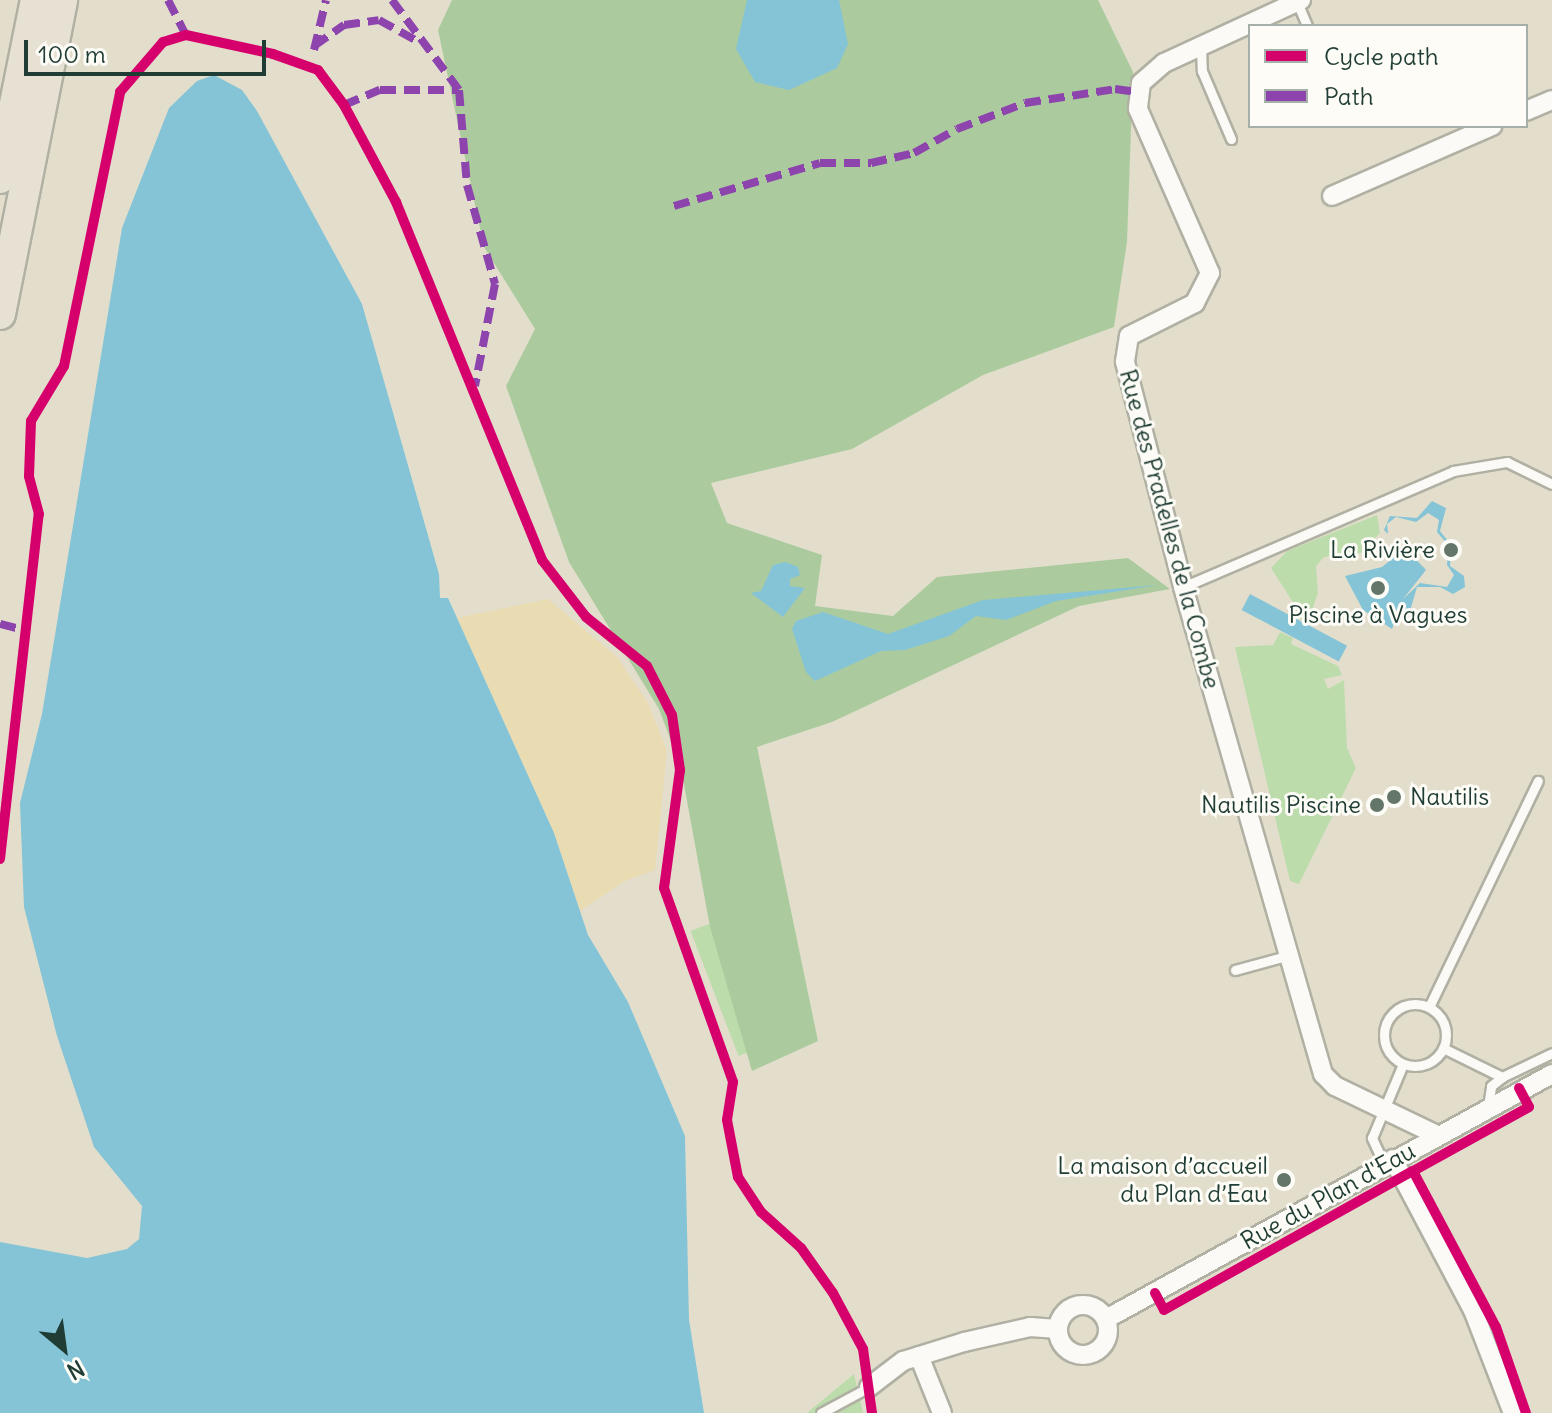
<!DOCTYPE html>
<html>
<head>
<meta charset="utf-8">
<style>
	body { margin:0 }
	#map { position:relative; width:1552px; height:1413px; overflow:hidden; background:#e3decc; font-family:Delius,sans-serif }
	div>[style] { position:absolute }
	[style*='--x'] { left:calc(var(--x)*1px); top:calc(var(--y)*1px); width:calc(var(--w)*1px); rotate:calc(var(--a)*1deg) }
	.green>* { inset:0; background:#bcdcac; transform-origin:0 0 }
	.forest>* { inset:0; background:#abcb9f }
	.sand>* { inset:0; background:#e9dcb3 }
	.water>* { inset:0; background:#84c4d6; transform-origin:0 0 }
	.roads { filter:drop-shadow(2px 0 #b0b0a3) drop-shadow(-2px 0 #b0b0a3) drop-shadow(0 2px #b0b0a3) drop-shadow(0 -2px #b0b0a3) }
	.service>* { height:9px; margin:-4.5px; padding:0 4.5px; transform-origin:4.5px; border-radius:4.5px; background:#fbfaf7 }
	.service>.ring { margin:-4.5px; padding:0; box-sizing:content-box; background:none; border:9px solid #fbfaf7; border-radius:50% }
	.minor>* { height:18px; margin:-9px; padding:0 9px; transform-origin:9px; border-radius:9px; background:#fbfaf7 }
	.minor>.ring { margin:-9px; padding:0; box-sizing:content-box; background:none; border:18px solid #fbfaf7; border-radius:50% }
	.trunk>* { height:30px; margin:-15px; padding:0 15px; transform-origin:15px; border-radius:15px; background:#e6e1d3 }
	.quiet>* { height:8px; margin-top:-4px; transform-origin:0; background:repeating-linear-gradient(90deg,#8e44ad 0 16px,transparent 0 24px) }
	.cycleway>* { height:10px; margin:-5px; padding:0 5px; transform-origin:5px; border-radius:5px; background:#d6006c }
	.dots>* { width:22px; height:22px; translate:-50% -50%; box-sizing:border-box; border:4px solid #fdfcf7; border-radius:50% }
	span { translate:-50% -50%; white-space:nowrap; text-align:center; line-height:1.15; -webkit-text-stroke:6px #fdfcf7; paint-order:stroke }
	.street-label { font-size:24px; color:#1f3d34 }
	.poi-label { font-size:24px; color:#1f3d34 }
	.right { translate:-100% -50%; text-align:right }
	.left { translate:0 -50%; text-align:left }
	.legend { position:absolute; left:1248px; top:24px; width:280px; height:104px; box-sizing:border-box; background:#fdfcf7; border:2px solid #a4b0a9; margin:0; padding:10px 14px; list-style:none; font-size:24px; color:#1f3d34 }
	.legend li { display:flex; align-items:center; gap:16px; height:40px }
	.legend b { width:40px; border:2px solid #a4b0a9 }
	.north { position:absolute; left:24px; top:1309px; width:80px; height:80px; -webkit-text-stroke:6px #fdfcf7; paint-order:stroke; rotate:151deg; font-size:22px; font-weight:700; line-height:32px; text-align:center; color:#1f3d34 }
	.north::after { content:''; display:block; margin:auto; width:28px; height:36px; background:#1f3d34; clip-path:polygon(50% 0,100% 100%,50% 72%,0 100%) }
	.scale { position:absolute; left:24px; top:40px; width:242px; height:36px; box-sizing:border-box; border:4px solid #1f3d34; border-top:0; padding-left:10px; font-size:24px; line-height:28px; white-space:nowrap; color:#1f3d34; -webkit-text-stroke:6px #fdfcf7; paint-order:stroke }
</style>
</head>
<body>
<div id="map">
	<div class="green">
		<div style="clip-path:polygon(1377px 515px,1380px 533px,1374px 539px,1384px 550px,1324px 557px,1316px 566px,1318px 593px,1310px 616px,1316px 619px,1312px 625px,1295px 616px,1294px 604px,1271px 568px,1287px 551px)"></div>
		<div style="clip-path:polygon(1280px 632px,1293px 638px,1291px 644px,1338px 666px,1342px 675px,1324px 679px,1328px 689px,1344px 680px,1347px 748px,1356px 768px,1299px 884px,1290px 881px,1235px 647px,1273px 645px)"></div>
		<div style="left:740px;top:912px;width:134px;height:53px;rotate:69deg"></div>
		<div style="clip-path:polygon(854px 1374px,863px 1413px,807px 1413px)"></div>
	</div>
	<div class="forest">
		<div style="clip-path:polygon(452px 0,1098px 0,1133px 72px,1127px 242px,1114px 327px,983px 375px,852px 449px,711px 483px,727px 523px,822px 555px,815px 606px,893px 616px,937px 577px,1128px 558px,1170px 589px,1079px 606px,832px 722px,757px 747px,818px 1041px,752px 1071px,710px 927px,681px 768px,659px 709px,569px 562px,506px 386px,535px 329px,484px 247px,438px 30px)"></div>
	</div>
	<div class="sand">
		<div style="clip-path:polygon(548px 599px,617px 657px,648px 703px,667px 751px,655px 870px,625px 881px,580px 911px,554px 833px,457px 618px)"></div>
	</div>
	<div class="water">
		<div style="clip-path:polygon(747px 0,839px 0,848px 44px,837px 68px,789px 90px,755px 82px,736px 49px)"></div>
		<div style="clip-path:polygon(214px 75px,242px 90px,257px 111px,362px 304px,439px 574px,440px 598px,448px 598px,554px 833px,588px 935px,628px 1002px,685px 1136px,689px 1320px,704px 1413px,0 1413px,0 1242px,87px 1258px,127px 1249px,139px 1239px,142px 1206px,94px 1147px,57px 1036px,24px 907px,20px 803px,42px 714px,122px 228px,169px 108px,197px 81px)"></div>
		<div style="clip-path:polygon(1432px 501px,1446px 508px,1440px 531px,1452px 546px,1450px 566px,1464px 576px,1465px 587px,1453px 594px,1440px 587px,1417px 587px,1410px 611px,1401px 621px,1396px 617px,1392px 629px,1363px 610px,1345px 576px,1382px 567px,1405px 548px,1426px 570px,1403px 599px,1420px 583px,1447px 587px,1454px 575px,1447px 565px,1448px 545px,1437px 532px,1439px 520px,1428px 513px,1416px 522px,1396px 517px,1387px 524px,1388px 534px,1384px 530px,1390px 516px,1417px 518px)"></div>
		<div style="clip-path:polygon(785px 562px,798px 567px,800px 575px,790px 579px,790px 586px,805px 588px,783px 617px,751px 593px,761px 591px,773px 565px)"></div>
		<div style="clip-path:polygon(1158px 585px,1056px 601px,1006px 620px,976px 616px,949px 636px,905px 650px,881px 651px,815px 681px,806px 672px,792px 629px,796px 621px,823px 612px,888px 634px,983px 600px)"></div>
		<div style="left:1250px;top:594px;width:110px;height:18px;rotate:28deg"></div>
	</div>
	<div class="roads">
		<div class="service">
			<div style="--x:1297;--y:2;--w:26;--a:67"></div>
			<div style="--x:1201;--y:47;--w:24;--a:88"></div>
			<div style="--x:1202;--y:71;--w:74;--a:66.9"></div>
			<div style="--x:1183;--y:587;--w:294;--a:-23.2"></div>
			<div style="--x:1453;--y:471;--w:55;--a:-9.5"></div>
			<div style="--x:1507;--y:462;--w:50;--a:26.1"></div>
			<div style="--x:1235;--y:970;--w:57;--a:-15.3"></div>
			<div class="ring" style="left:1384px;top:1004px;width:53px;height:53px"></div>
			<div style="--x:1429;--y:1007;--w:251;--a:-64.3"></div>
			<div style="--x:1443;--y:1048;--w:66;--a:26.2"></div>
			<div style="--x:1488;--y:1106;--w:20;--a:-81"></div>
			<div style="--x:1491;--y:1086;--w:14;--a:-39"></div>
			<div style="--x:1502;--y:1077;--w:55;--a:-25.6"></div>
			<div style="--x:1384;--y:1164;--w:29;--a:-115"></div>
			<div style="--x:1372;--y:1138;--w:80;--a:-67.3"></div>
			<div style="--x:821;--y:1413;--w:55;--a:-28.4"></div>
		</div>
		<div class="minor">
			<div style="--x:1301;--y:0;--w:151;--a:155.3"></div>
			<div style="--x:1164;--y:63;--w:30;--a:139"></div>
			<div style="--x:1141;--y:83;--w:26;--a:97"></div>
			<div style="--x:1138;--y:109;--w:179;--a:66.3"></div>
			<div style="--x:1210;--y:273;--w:34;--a:117"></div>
			<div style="--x:1195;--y:303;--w:74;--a:153.4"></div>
			<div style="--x:1129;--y:336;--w:26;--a:99"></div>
			<div style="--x:1125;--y:362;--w:232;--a:75.5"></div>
			<div style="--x:1183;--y:587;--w:507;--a:73.96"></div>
			<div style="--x:1323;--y:1074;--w:17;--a:45"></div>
			<div style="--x:1335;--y:1086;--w:113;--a:25.7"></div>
			<div style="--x:1526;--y:111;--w:28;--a:-23"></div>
			<div style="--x:1332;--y:196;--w:175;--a:-23.6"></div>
			<div style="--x:1393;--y:1159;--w:171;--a:62.1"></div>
			<div style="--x:1473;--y:1310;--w:110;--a:68.8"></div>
			<div class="ring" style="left:1058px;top:1305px;width:32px;height:32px"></div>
			<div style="--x:1106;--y:1319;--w:509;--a:-28.78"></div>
			<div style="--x:919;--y:1356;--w:61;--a:68"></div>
			<div style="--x:869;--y:1387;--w:43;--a:-37.4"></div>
			<div style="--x:903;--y:1361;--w:64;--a:-17.3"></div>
			<div style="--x:964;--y:1342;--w:68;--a:-12.8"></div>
			<div style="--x:1030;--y:1327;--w:28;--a:4"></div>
		</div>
		<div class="trunk">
			<div style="--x:0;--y:178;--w:182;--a:-78.6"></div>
			<div style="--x:0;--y:314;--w:320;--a:-78.8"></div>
		</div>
	</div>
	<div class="quiet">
		<div style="--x:168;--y:0;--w:39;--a:63"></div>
		<div style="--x:392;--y:0;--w:112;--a:53.3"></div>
		<div style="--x:459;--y:90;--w:95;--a:85.2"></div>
		<div style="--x:467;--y:185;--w:103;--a:74.2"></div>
		<div style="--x:495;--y:284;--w:104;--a:101.1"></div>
		<div style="--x:314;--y:46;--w:37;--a:-35"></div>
		<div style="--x:344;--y:25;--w:35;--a:-8"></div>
		<div style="--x:379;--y:20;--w:43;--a:28.9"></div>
		<div style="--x:314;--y:50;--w:51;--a:-76.5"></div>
		<div style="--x:344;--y:105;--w:39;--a:-23"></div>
		<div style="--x:380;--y:90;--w:79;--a:0"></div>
		<div style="--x:674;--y:206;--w:152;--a:-16.4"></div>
		<div style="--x:820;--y:163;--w:51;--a:0"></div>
		<div style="--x:871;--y:163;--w:44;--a:-13.1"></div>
		<div style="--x:914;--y:153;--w:49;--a:-29.2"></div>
		<div style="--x:957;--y:129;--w:73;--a:-20.9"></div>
		<div style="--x:1025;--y:103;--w:91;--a:-8.8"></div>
		<div style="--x:1115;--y:89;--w:22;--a:8"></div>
		<div style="--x:0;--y:624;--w:25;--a:14"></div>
	</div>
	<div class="cycleway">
		<div style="--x:0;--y:859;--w:347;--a:-83.6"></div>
		<div style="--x:39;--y:514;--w:39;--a:-105"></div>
		<div style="--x:29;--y:476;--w:55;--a:-87.9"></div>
		<div style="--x:31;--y:421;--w:64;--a:-59"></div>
		<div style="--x:64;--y:366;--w:280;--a:-78.4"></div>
		<div style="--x:120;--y:92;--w:66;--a:-49.3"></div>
		<div style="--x:163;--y:42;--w:24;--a:-17"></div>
		<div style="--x:186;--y:35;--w:89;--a:12.3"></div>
		<div style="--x:273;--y:54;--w:48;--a:19.6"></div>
		<div style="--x:318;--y:70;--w:44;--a:53.4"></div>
		<div style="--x:344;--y:105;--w:110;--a:61.8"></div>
		<div style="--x:396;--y:202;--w:387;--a:67.8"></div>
		<div style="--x:542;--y:560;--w:72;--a:52.3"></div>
		<div style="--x:586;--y:617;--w:78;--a:38.8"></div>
		<div style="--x:647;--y:666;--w:55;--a:63"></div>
		<div style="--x:672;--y:715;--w:56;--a:81.7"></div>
		<div style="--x:680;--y:770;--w:119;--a:97.7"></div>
		<div style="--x:664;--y:888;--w:206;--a:70.4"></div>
		<div style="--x:733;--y:1082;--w:38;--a:99"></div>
		<div style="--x:727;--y:1120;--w:58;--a:79.1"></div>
		<div style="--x:738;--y:1177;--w:42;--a:56.7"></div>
		<div style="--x:761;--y:1212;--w:54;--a:42"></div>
		<div style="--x:801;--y:1248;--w:55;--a:54.6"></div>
		<div style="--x:833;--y:1293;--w:64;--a:61.8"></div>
		<div style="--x:863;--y:1349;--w:65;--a:82"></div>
		<div style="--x:1519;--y:1088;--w:21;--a:62"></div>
		<div style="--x:1529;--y:1107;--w:132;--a:151.1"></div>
		<div style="--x:1413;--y:1171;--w:177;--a:62"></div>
		<div style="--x:1496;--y:1327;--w:91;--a:70.8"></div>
		<div style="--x:1155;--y:1293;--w:19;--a:62"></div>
		<div style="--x:1164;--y:1310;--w:285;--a:-29.2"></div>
	</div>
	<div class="dots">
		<div style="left:1451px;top:550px;background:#647569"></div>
		<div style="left:1378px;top:588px;background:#647569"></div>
		<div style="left:1394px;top:797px;background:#647569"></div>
		<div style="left:1377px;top:805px;background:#647569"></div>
		<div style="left:1284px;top:1180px;background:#647569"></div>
	</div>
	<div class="street-label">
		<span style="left:1170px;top:529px;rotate:75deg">Rue des Pradelles de la Combe</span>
		<span style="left:1328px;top:1196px;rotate:-29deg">Rue du Plan d'Eau</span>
	</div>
	<div class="poi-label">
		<span class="right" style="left:1435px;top:550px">La Rivière</span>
		<span style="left:1378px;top:615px">Piscine à Vagues</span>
		<span class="left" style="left:1410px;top:797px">Nautilis</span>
		<span class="right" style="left:1361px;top:805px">Nautilis Piscine</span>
		<span class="right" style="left:1268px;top:1180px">La maison d’accueil<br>du Plan d’Eau</span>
	</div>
	<ul class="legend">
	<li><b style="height:10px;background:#d6006c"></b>Cycle path</li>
	<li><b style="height:10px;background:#8e44ad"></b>Path</li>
	</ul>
	<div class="north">N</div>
	<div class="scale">100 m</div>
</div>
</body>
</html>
